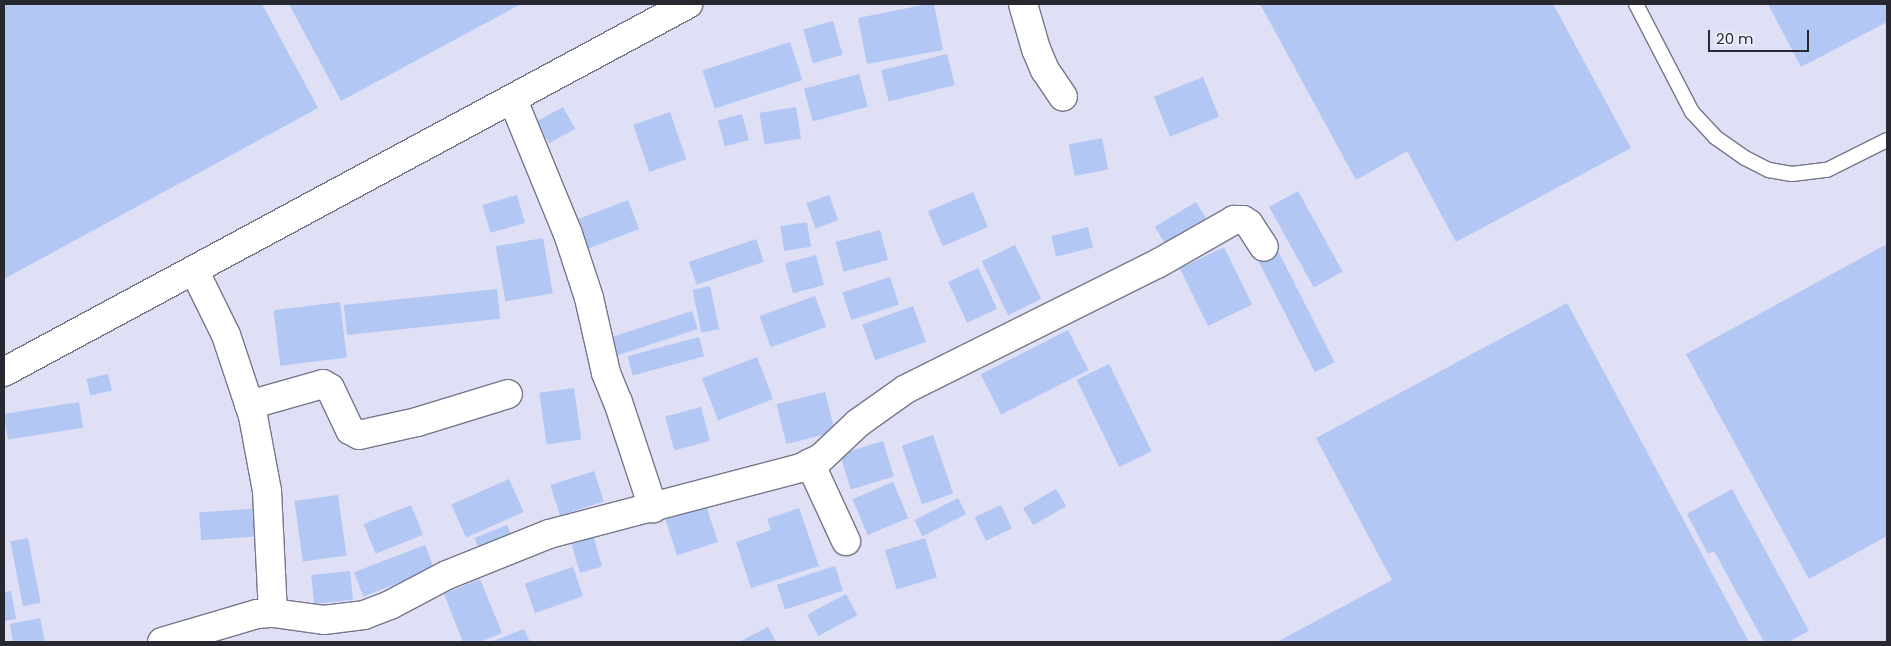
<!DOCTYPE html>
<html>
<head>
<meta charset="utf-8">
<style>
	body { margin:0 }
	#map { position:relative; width:1891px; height:646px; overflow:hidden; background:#dfdff6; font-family:Poppins,sans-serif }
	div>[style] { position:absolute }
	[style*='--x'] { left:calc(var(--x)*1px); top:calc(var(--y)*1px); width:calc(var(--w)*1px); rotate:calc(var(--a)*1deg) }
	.building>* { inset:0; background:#b2c7f3; transform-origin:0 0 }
	.roads { filter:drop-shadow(1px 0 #76768a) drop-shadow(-1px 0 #76768a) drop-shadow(0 1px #76768a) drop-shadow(0 -1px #76768a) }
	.service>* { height:14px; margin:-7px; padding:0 7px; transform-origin:7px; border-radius:7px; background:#fff }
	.minor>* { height:28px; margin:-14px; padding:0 14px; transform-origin:14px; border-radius:14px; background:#fff }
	span { translate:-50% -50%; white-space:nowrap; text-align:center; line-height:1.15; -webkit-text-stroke:4.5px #ededfb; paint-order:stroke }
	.frame { position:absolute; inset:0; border:5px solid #282831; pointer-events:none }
	.scale { position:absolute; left:1708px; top:30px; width:101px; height:22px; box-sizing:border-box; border:2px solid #282831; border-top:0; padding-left:6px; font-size:15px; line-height:18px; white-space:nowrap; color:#282831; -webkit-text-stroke:4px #ededfb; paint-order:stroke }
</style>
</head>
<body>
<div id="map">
	<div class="building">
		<div style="clip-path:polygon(4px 4px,262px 4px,318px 108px,4px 279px)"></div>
		<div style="clip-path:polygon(289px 4px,521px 4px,341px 101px)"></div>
		<div style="clip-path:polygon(928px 4px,934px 4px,943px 50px,867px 64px,858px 18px)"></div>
		<div style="clip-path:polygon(1260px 4px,1553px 4px,1631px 148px,1456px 242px,1407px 151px,1356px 180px)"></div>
		<div style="clip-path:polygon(1768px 4px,1887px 4px,1887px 22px,1801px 67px)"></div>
		<div style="left:833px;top:21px;width:35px;height:31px;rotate:74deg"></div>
		<div style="left:790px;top:42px;width:40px;height:92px;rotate:72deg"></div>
		<div style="left:947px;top:54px;width:32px;height:68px;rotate:76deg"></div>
		<div style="left:859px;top:74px;width:34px;height:57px;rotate:75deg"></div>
		<div style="left:1203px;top:77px;width:43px;height:53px;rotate:68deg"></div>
		<div style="left:563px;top:107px;width:25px;height:30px;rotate:61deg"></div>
		<div style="left:796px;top:107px;width:32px;height:37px;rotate:81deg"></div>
		<div style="left:670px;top:112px;width:50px;height:39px;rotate:71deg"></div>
		<div style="left:742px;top:114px;width:27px;height:25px;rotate:75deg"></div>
		<div style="left:1102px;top:138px;width:32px;height:34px;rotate:79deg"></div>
		<div style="left:1298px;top:191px;width:92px;height:33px;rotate:61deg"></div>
		<div style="left:973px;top:192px;width:38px;height:49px;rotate:67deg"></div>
		<div style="left:517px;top:195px;width:29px;height:36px;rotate:74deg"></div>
		<div style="left:829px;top:195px;width:27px;height:24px;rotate:70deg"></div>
		<div style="left:628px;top:200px;width:31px;height:55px;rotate:69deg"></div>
		<div style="left:1196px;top:202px;width:23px;height:48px;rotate:59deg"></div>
		<div style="left:807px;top:222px;width:25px;height:27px;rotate:81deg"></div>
		<div style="left:1088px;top:227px;width:21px;height:38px;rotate:76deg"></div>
		<div style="left:880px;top:230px;width:31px;height:46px;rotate:75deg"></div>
		<div style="left:543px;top:238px;width:56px;height:48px;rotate:80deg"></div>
		<div style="left:756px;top:239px;width:24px;height:71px;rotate:71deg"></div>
		<div style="clip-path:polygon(1887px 244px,1887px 536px,1809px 579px,1686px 354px)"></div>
		<div style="left:1015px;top:245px;width:60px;height:37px;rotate:64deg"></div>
		<div style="left:1224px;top:247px;width:64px;height:49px;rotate:64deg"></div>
		<div style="left:1277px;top:249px;width:127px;height:22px;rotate:63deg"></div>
		<div style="left:816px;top:255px;width:31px;height:32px;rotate:75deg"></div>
		<div style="left:978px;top:268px;width:45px;height:33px;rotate:65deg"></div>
		<div style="left:890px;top:277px;width:29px;height:50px;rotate:72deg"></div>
		<div style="left:710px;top:286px;width:44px;height:18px;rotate:78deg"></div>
		<div style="left:497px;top:289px;width:30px;height:154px;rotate:84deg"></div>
		<div style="left:815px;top:296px;width:33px;height:59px;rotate:70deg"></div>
		<div style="left:340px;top:302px;width:56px;height:67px;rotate:83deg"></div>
		<div style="clip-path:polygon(1567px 303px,1749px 642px,1277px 642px,1392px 580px,1316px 438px)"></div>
		<div style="left:913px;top:306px;width:38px;height:54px;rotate:70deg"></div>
		<div style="left:692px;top:311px;width:19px;height:86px;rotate:72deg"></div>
		<div style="left:1068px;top:330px;width:45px;height:98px;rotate:63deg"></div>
		<div style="left:699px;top:337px;width:20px;height:74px;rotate:75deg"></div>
		<div style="left:757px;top:357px;width:45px;height:59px;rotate:69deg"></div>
		<div style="left:1109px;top:364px;width:97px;height:36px;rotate:64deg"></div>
		<div style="left:108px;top:374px;width:17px;height:22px;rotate:77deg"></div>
		<div style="left:574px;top:388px;width:52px;height:35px;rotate:82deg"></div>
		<div style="left:825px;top:392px;width:41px;height:50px;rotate:76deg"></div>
		<div style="left:79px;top:402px;width:26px;height:76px;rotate:81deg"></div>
		<div style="left:701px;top:407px;width:35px;height:37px;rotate:75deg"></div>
		<div style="left:933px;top:435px;width:62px;height:33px;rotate:71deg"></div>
		<div style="left:883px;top:441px;width:37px;height:45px;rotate:73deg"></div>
		<div style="left:594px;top:471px;width:32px;height:46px;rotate:72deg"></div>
		<div style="left:509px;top:479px;width:36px;height:63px;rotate:66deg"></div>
		<div style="left:893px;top:482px;width:39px;height:44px;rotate:67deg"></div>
		<div style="left:1056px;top:489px;width:20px;height:38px;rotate:60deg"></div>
		<div style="clip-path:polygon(1732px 489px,1809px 631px,1788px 642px,1764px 642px,1714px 551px,1708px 554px,1687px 514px)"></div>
		<div style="left:338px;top:495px;width:61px;height:44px;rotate:82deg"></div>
		<div style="left:958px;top:498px;width:18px;height:49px;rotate:63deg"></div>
		<div style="left:705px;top:502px;width:42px;height:43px;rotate:72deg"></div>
		<div style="left:411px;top:505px;width:32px;height:51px;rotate:68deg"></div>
		<div style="left:1001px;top:505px;width:26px;height:29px;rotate:65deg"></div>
		<div style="left:262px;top:508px;width:28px;height:63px;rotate:86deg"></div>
		<div style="clip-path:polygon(799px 508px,819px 566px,751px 588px,736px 542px,771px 530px,767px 519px)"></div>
		<div style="left:507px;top:525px;width:16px;height:35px;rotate:68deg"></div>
		<div style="left:591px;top:528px;width:40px;height:23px;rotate:74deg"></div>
		<div style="left:28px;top:538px;width:66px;height:18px;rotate:79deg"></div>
		<div style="left:925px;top:538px;width:41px;height:42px;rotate:73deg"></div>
		<div style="left:425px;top:545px;width:26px;height:76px;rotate:69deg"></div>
		<div style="left:835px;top:566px;width:26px;height:61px;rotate:72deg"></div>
		<div style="left:573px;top:567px;width:31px;height:51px;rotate:71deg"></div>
		<div style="left:350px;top:571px;width:29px;height:39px;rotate:84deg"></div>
		<div style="clip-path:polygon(480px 579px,502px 633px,480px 642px,463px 642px,444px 594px)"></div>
		<div style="clip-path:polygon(11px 591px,16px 619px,4px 621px,4px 592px)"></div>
		<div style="left:846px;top:594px;width:24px;height:44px;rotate:62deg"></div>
		<div style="clip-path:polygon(40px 618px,45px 642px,13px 642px,10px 624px)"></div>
		<div style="clip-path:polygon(768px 627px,776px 642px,739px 642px)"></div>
		<div style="clip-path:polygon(524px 629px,530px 642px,491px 642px)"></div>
	</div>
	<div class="roads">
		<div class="service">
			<div style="--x:1636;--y:4;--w:122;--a:62.6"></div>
			<div style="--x:1692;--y:112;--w:34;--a:47"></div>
			<div style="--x:1715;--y:137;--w:37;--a:35"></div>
			<div style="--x:1745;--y:158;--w:27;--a:27"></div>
			<div style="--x:1769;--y:170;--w:23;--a:10"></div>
			<div style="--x:1792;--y:174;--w:35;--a:-7"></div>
			<div style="--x:1827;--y:170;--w:67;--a:-26.6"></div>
		</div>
		<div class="minor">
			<div style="--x:1023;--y:4;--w:47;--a:73.9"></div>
			<div style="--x:1036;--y:49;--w:23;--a:67"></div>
			<div style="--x:1045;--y:70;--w:32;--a:56"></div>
			<div style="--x:513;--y:100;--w:145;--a:67.7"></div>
			<div style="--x:568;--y:234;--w:67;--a:71.8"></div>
			<div style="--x:589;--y:298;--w:77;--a:77.2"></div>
			<div style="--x:606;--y:373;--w:31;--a:68"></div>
			<div style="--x:618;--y:402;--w:112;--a:71.7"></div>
			<div style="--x:194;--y:270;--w:72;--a:63.8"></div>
			<div style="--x:226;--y:335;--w:85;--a:71.6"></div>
			<div style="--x:253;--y:416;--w:76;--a:79.4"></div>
			<div style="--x:267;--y:491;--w:122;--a:87.2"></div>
			<div style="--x:4;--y:372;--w:777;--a:-28.28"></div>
			<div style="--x:249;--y:405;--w:77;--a:-15.8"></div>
			<div style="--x:323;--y:384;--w:8;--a:30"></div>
			<div style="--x:330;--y:388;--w:47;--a:64.5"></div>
			<div style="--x:350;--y:430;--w:10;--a:29"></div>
			<div style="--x:359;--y:435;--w:59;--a:-12.6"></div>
			<div style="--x:417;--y:422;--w:95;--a:-17.1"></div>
			<div style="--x:810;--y:463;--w:86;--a:65.2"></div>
			<div style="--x:162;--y:642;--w:99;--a:-16.4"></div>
			<div style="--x:257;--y:614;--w:16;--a:-4"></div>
			<div style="--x:273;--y:613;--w:51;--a:7.8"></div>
			<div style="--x:324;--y:620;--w:40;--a:-7.1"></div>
			<div style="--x:364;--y:615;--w:28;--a:-21"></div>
			<div style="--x:390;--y:605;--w:64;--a:-27.8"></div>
			<div style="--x:447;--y:575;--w:110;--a:-21.9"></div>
			<div style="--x:549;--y:534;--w:260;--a:-14.7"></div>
			<div style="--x:801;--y:468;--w:22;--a:-27"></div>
			<div style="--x:821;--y:458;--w:51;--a:-43.4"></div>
			<div style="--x:858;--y:423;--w:59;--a:-35.3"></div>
			<div style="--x:906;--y:389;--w:280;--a:-26.5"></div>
			<div style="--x:1157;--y:264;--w:89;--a:-29.7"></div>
			<div style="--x:1234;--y:220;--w:9;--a:0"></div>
			<div style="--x:1243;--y:220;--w:7;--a:34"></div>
			<div style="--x:1249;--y:224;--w:27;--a:57"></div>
		</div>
	</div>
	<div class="frame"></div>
	<div class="scale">20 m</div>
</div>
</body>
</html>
